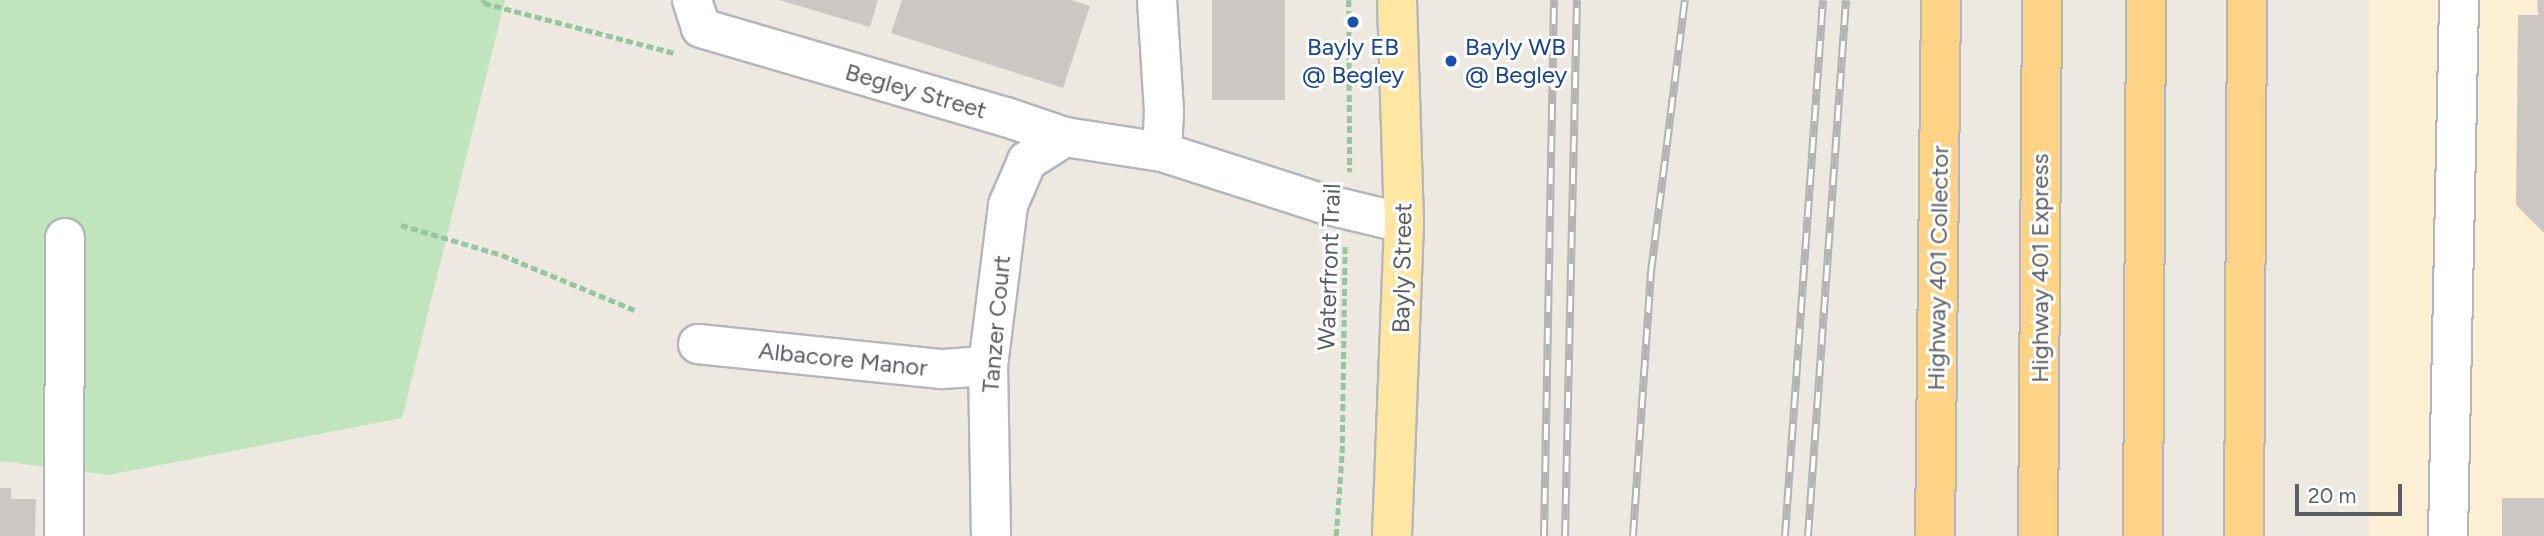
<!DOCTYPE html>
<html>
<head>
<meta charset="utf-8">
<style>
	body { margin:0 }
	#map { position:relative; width:2544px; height:536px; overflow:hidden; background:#ede9e0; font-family:Figtree,sans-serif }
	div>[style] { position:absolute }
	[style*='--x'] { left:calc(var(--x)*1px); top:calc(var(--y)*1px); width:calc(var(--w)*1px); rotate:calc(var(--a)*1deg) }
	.commercial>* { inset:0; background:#fef0d4; transform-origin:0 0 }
	.green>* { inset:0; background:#c0e5bc }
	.building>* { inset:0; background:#ccc7c2; transform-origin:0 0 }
	.path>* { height:4.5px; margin-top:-2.25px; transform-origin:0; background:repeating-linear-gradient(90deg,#95c69e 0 7px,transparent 0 10.5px) }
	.roads { filter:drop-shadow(2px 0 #b3b7bc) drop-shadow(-2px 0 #b3b7bc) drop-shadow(0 2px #b3b7bc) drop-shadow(0 -2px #b3b7bc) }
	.minor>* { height:38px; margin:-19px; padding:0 19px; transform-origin:19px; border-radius:19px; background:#fff }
	.major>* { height:38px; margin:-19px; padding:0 19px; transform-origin:19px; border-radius:19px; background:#ffe6a3 }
	.highway>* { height:38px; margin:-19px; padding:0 19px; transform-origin:19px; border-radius:19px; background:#fed386 }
	.rail>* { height:8px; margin-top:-4px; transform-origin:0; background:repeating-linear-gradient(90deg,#fff 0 16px,#b2b3b3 0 32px); box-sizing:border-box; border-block:2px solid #b2b3b3 }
	.dots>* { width:19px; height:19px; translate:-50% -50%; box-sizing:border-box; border:4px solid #fff; border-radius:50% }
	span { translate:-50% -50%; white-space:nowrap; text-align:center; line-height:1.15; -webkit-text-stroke:6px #fff; paint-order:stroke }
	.transit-label { font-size:24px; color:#164399 }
	.left { translate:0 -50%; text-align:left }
	.street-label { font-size:24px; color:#595e62 }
	.scale { position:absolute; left:2295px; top:484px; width:107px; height:32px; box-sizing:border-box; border:4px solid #595e62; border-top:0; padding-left:9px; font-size:21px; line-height:24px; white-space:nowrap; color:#595e62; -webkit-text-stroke:5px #fff; paint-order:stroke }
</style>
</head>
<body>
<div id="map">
	<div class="commercial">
		<div style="left:2369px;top:0;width:175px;height:536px"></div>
	</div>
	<div class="green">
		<div style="clip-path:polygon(0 0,505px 0,402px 418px,109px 475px,0 461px)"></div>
	</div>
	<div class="building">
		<div style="clip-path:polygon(779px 0,878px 0,870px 27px)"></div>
		<div style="clip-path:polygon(902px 0,1071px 0,1090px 6px,1063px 88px,891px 33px)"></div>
		<div style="left:1212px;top:0;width:73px;height:100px"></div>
		<div style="clip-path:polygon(2537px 0,2544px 0,2544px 233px,2516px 205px,2518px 15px,2538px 15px)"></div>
		<div style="clip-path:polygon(0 488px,11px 488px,11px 499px,36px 499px,35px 536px,0 536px)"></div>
		<div style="left:2502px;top:498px;width:42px;height:38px"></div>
	</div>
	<div class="path">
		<div style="--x:484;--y:0;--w:3;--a:90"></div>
		<div style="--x:484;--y:3;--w:196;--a:14.7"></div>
		<div style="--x:1349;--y:0;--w:172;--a:89.7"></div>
		<div style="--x:401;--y:225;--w:105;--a:16.5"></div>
		<div style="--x:502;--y:255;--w:146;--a:22.5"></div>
		<div style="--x:1336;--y:536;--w:83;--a:-85.9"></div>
		<div style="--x:1342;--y:453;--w:206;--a:-89.2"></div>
	</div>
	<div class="roads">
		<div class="minor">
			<div style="--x:692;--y:0;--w:29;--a:72"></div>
			<div style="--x:701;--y:28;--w:318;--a:16.3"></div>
			<div style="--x:1006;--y:117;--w:62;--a:18.7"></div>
			<div style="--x:1065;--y:137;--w:98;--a:8.8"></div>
			<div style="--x:1162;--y:152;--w:170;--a:17.8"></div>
			<div style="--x:1324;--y:204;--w:82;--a:13.4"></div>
			<div style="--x:1157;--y:0;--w:111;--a:86.4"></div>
			<div style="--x:1164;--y:111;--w:41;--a:92.8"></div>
			<div style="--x:698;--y:344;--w:245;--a:5.9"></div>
			<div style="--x:942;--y:369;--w:46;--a:-3.7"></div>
			<div style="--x:64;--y:536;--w:298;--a:-89.8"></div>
			<div style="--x:991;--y:536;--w:170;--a:-91"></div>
			<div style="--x:988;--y:366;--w:162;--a:-82.9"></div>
			<div style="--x:1008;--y:205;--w:48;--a:-66.6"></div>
			<div style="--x:1027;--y:161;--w:45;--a:-32.3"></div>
			<div style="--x:2448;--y:536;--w:536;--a:-88.82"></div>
		</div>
		<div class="major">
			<div style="--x:1392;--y:536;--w:313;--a:-87.8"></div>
			<div style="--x:1404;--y:223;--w:223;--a:-91.8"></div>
		</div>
		<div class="highway">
			<div style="--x:1935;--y:536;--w:536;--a:-89.36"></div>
			<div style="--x:2038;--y:536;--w:536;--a:-89.57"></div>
			<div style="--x:2143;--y:536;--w:536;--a:-89.68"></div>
			<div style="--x:2244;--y:536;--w:536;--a:-89.68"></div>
		</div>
	</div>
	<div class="rail">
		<div style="--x:1544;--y:536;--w:536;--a:-88.93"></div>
		<div style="--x:1565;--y:536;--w:536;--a:-88.72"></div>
		<div style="--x:1633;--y:536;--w:265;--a:-86.1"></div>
		<div style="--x:1651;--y:272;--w:274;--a:-82.9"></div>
		<div style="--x:1785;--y:536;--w:537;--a:-85.94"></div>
		<div style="--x:1808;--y:536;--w:537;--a:-85.94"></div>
	</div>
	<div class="dots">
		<div style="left:1353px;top:22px;background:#1a4fb4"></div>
		<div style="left:1451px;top:61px;background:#1a4fb4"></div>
	</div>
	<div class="transit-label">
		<span style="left:1353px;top:61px">Bayly EB<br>@ Begley</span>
		<span class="left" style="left:1465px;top:61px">Bayly WB<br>@ Begley</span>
	</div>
	<div class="street-label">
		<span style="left:916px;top:91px;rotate:16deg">Begley Street</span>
		<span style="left:1329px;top:267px;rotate:-88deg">Waterfront Trail</span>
		<span style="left:1402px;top:268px;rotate:-89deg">Bayly Street</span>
		<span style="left:1938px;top:268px;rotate:-89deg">Highway 401 Collector</span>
		<span style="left:2040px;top:268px;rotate:-90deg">Highway 401 Express</span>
		<span style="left:996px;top:324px;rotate:-85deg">Tanzer Court</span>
		<span style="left:843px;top:359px;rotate:6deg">Albacore Manor</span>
	</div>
	<div class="scale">20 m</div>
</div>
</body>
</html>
